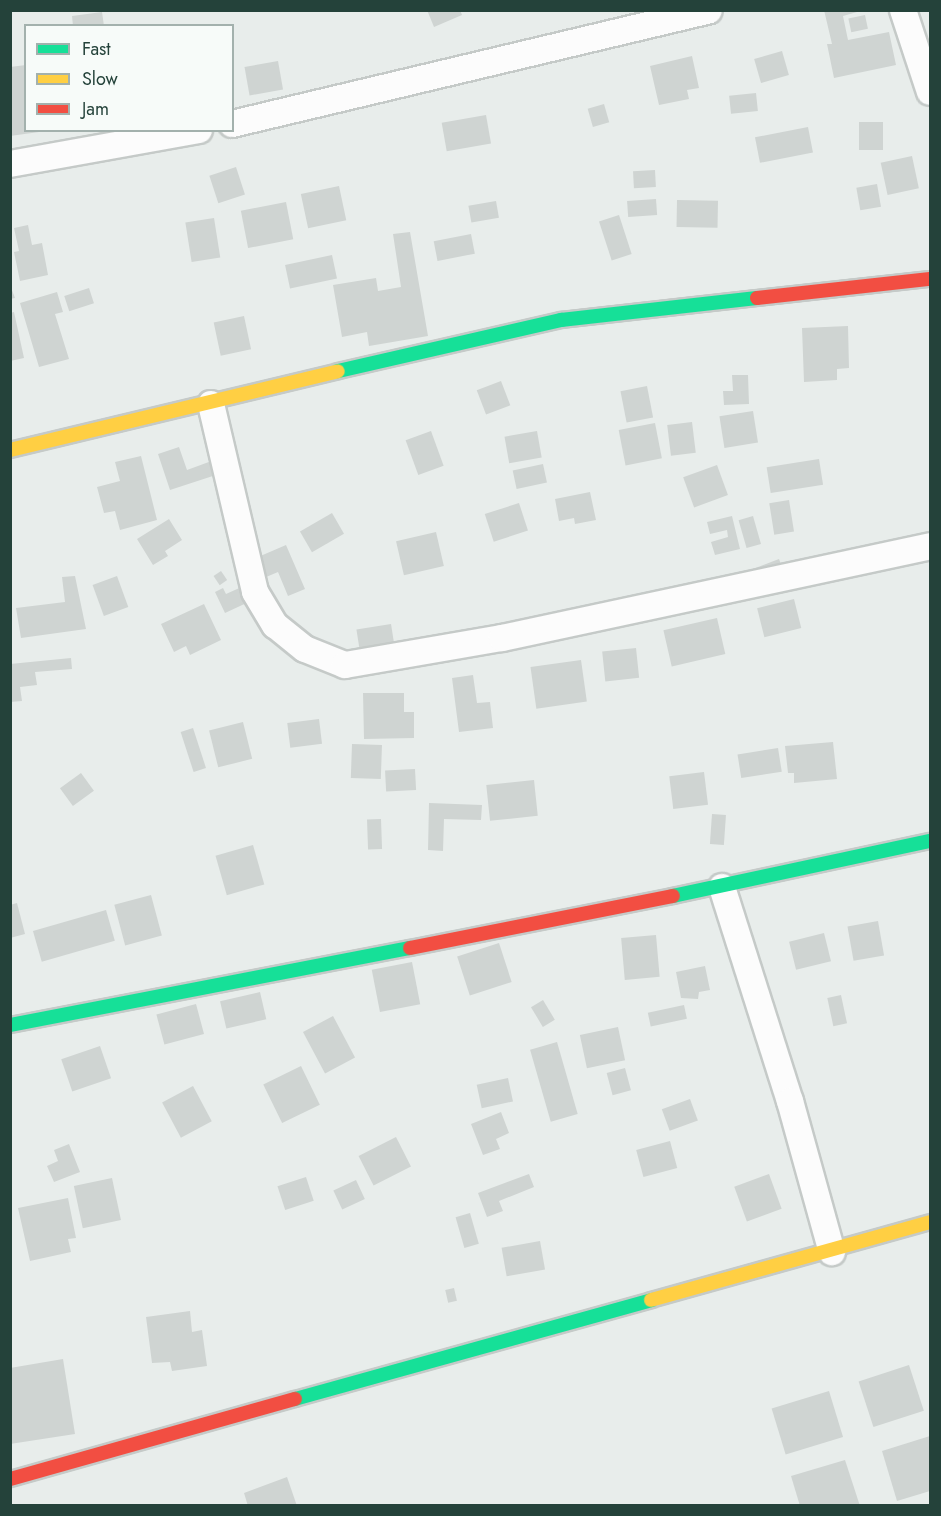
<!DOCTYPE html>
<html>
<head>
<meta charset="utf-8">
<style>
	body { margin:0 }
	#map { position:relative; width:941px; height:1516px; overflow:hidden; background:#e8edeb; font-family:Jost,sans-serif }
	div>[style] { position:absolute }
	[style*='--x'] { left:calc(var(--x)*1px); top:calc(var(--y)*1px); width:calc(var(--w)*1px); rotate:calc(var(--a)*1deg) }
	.building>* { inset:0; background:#cfd4d2; transform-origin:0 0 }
	.roads { filter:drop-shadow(2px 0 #c5cac8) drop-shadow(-2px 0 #c5cac8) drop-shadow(0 2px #c5cac8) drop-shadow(0 -2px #c5cac8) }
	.street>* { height:26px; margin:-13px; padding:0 13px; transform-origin:13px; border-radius:13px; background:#fcfcfc }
	.fast>* { height:14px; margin:-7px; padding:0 7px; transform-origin:7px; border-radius:7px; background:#16e098 }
	.slow>* { height:14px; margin:-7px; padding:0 7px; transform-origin:7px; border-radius:7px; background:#ffcf43 }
	.jam>* { height:14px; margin:-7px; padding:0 7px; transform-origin:7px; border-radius:7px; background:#f24e42 }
	span { translate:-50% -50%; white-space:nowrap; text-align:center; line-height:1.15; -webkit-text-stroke:6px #f7fbf9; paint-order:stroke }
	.frame { position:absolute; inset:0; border:12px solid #24423a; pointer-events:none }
	.legend { position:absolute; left:24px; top:24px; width:210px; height:108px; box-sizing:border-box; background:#f7fbf9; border:2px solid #a3b1ad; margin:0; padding:8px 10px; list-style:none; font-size:18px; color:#24423a }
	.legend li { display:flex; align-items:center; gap:12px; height:30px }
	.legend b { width:30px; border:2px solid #a3b1ad }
</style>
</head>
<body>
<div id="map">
	<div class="building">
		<div style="clip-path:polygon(427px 10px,460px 10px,462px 15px,434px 27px)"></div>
		<div style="clip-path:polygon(824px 10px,864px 10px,843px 16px,848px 40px,889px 32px,896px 65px,834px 78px,827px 44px,832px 44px)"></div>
		<div style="clip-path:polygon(102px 12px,104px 26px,73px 26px,72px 16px)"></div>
		<div style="left:865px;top:15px;width:14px;height:17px;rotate:78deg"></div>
		<div style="left:782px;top:51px;width:25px;height:29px;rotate:74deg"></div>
		<div style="clip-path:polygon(692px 56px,699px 88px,687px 90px,689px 99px,659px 105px,650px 66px)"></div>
		<div style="left:278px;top:61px;width:29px;height:34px;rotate:80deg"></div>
		<div style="clip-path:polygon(26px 65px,26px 130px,39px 132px,10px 136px,10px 67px)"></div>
		<div style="left:756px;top:93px;width:18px;height:27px;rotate:84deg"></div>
		<div style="left:604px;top:104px;width:19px;height:17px;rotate:74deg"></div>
		<div style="left:486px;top:115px;width:29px;height:45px;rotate:80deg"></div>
		<div style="left:859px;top:122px;width:24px;height:28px"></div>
		<div style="left:808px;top:127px;width:26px;height:54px;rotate:79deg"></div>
		<div style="left:912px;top:156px;width:33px;height:32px;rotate:78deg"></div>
		<div style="left:236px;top:167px;width:29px;height:28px;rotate:72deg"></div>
		<div style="left:655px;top:170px;width:17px;height:22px;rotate:87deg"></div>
		<div style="left:877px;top:184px;width:23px;height:21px;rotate:80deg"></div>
		<div style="left:339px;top:186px;width:35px;height:39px;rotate:78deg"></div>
		<div style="left:656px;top:199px;width:16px;height:29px;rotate:86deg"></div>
		<div style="left:677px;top:200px;width:41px;height:27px;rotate:1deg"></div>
		<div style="left:496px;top:201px;width:17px;height:28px;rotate:80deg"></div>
		<div style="left:286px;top:202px;width:38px;height:46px;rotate:79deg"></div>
		<div style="left:619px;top:215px;width:41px;height:21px;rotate:72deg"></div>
		<div style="left:214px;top:218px;width:40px;height:29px;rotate:81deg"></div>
		<div style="clip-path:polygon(28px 225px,32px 245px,42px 243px,48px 275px,20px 281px,14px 252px,19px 251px,14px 228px)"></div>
		<div style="clip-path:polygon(410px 232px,428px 336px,369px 346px,367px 332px,342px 337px,333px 285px,376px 278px,378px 291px,401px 287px,393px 234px)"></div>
		<div style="left:471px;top:234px;width:20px;height:38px;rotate:79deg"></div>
		<div style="left:332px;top:255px;width:24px;height:48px;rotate:78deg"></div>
		<div style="clip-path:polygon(10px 285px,15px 298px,10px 299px)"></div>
		<div style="left:89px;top:288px;width:16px;height:26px;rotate:72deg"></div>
		<div style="clip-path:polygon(57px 292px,63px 312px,55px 314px,69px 359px,39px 367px,20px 303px)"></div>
		<div style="clip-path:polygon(14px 312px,24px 358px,10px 361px,10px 313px)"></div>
		<div style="left:244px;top:316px;width:34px;height:31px;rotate:78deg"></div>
		<div style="clip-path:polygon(848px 326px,849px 368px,837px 369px,837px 380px,804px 382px,802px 328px)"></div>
		<div style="clip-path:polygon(732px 375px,748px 375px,749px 404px,724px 405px,723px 391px,733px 391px)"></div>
		<div style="left:501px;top:381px;width:26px;height:26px;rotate:69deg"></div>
		<div style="left:647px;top:386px;width:32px;height:27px;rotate:79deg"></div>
		<div style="left:753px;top:411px;width:32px;height:34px;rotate:81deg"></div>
		<div style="left:692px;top:422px;width:31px;height:25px;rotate:83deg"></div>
		<div style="left:655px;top:423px;width:36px;height:37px;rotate:79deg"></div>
		<div style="left:431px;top:431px;width:37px;height:27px;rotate:70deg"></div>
		<div style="left:537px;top:431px;width:27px;height:33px;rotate:80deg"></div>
		<div style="clip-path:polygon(179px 447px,187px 470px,217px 459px,222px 473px,170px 490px,158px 454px)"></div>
		<div style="clip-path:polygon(141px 456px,157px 520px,120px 530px,115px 511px,104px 513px,97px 487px,120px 481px,115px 462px)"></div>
		<div style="left:819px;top:459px;width:26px;height:53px;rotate:81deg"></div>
		<div style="left:543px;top:464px;width:19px;height:31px;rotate:78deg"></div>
		<div style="left:717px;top:465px;width:32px;height:36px;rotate:70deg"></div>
		<div style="clip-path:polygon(590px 492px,596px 520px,575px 524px,574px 518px,559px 521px,555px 499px)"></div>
		<div style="left:789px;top:500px;width:32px;height:20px;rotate:81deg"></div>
		<div style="left:519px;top:503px;width:29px;height:36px;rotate:72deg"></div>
		<div style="left:332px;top:513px;width:24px;height:37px;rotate:60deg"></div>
		<div style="clip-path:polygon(732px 516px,740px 549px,715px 555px,711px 542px,728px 537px,727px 530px,710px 534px,707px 522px)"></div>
		<div style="left:753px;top:516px;width:29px;height:15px;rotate:74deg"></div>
		<div style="clip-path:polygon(169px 519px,182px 540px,165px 551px,168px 556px,153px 565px,137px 539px)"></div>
		<div style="left:436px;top:532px;width:35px;height:41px;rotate:77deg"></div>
		<div style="clip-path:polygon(286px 545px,305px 589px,288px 596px,278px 572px,259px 580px,251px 560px)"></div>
		<div style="left:779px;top:559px;width:22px;height:33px;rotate:69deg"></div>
		<div style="left:221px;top:571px;width:11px;height:9px;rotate:56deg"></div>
		<div style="clip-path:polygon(75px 576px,86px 629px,21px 638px,16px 608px,65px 602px,62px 577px)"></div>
		<div style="left:117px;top:576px;width:33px;height:26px;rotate:70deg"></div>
		<div style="clip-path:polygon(246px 585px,253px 600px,225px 613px,215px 592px,223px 588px,226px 594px)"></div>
		<div style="left:794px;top:599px;width:30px;height:38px;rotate:76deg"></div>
		<div style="clip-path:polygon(204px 604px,221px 640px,190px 655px,186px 646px,174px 652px,161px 624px)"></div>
		<div style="left:717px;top:618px;width:37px;height:55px;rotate:77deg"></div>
		<div style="left:391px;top:624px;width:36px;height:35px;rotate:81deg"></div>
		<div style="left:636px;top:648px;width:30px;height:34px;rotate:84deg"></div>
		<div style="clip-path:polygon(71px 658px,72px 669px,35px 672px,37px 685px,20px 687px,22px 701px,10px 702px,10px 664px)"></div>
		<div style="left:581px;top:660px;width:42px;height:51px;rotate:82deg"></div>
		<div style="clip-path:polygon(473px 675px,477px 703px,490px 702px,493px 728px,459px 732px,452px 678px)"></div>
		<div style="clip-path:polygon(363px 693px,404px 693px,404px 712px,414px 712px,414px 738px,364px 739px)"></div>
		<div style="left:319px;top:719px;width:25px;height:32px;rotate:83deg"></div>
		<div style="left:243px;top:722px;width:38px;height:35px;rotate:76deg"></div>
		<div style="left:193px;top:728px;width:42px;height:13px;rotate:72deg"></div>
		<div style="clip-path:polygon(833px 742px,837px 779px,794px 783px,794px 773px,788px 773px,785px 746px)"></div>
		<div style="left:352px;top:744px;width:30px;height:34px;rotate:2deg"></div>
		<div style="left:778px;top:748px;width:24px;height:41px;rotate:81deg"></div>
		<div style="left:415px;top:769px;width:21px;height:30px;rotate:87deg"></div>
		<div style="left:704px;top:772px;width:33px;height:35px;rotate:83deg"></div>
		<div style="left:81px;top:773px;width:22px;height:26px;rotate:54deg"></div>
		<div style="left:534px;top:780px;width:36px;height:48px;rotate:84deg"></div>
		<div style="clip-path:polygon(429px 803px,482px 805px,481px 820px,444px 819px,443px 851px,428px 850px)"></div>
		<div style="left:712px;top:814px;width:14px;height:30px;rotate:4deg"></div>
		<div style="left:381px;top:819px;width:30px;height:14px;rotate:88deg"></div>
		<div style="left:253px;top:845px;width:41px;height:39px;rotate:74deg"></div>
		<div style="left:151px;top:895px;width:42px;height:38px;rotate:75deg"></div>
		<div style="clip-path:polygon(17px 903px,25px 934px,10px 938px,10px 905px)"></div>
		<div style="left:106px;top:910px;width:32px;height:76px;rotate:74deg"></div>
		<div style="left:878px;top:921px;width:35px;height:31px;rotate:80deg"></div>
		<div style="left:824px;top:933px;width:29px;height:36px;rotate:76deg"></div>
		<div style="left:656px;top:935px;width:42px;height:35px;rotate:85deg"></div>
		<div style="left:499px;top:943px;width:41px;height:44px;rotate:72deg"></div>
		<div style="left:412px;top:962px;width:43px;height:41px;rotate:79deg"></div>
		<div style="clip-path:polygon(705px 966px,710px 990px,699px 992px,698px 999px,681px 998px,676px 972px)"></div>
		<div style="left:260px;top:992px;width:28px;height:41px;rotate:77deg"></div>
		<div style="left:841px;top:995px;width:29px;height:14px;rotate:78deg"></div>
		<div style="left:543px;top:1000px;width:23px;height:14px;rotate:59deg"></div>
		<div style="left:196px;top:1004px;width:31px;height:41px;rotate:75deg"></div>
		<div style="left:684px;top:1005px;width:14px;height:37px;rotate:78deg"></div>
		<div style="left:333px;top:1016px;width:47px;height:34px;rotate:62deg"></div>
		<div style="left:618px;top:1027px;width:34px;height:39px;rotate:78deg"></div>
		<div style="left:557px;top:1042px;width:75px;height:28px;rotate:74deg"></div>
		<div style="left:100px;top:1046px;width:34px;height:41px;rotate:71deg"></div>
		<div style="left:301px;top:1066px;width:43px;height:42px;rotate:64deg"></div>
		<div style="left:625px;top:1068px;width:23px;height:19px;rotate:75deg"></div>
		<div style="left:508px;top:1078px;width:24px;height:32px;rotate:78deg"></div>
		<div style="left:193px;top:1086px;width:40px;height:35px;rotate:62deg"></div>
		<div style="left:690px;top:1099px;width:23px;height:30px;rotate:70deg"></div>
		<div style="clip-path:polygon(501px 1112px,509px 1133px,496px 1139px,500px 1149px,483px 1155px,471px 1124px)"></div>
		<div style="left:396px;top:1137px;width:33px;height:42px;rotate:63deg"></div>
		<div style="left:670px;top:1141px;width:28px;height:35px;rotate:75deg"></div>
		<div style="clip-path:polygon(69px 1144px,80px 1172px,54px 1182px,47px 1166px,58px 1161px,54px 1150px)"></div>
		<div style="clip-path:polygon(529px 1174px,534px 1187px,499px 1201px,503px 1211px,487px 1217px,478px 1193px)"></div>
		<div style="left:769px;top:1174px;width:37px;height:37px;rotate:70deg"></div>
		<div style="left:306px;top:1177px;width:25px;height:30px;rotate:72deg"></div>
		<div style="left:112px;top:1178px;width:43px;height:39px;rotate:78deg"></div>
		<div style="left:356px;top:1180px;width:21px;height:25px;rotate:65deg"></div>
		<div style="clip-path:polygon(68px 1198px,76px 1238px,68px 1239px,71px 1252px,30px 1261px,18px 1208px)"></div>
		<div style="left:470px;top:1213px;width:32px;height:15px;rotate:74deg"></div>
		<div style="left:540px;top:1241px;width:29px;height:39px;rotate:80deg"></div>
		<div style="left:454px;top:1288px;width:13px;height:9px;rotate:77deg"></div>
		<div style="clip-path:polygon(190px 1311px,192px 1332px,202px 1330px,207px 1366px,172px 1371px,170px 1362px,152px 1363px,146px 1317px)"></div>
		<div style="clip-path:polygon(63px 1359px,75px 1434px,10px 1444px,10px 1368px)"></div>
		<div style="left:909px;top:1365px;width:48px;height:53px;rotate:72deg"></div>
		<div style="left:829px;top:1391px;width:48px;height:60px;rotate:73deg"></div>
		<div style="clip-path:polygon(930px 1436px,930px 1491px,897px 1501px,882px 1451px)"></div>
		<div style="clip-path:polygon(845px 1460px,860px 1506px,800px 1506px,791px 1476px)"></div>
		<div style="clip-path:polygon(287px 1477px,297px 1506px,248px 1506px,244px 1493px)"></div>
	</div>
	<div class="roads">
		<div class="street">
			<div style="--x:903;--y:10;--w:86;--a:71.8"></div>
			<div style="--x:232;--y:124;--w:490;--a:-13.4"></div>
			<div style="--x:10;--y:164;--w:192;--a:-10.2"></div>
			<div style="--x:211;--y:404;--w:193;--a:76.8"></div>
			<div style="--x:255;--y:592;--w:39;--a:59"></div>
			<div style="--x:275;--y:625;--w:38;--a:39"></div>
			<div style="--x:305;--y:649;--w:43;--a:21.8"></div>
			<div style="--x:345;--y:665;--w:159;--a:-9.8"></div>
			<div style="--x:502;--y:638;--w:438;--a:-12.1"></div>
			<div style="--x:722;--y:887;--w:225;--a:72.4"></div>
			<div style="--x:790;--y:1101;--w:157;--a:74.5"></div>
		</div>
		<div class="fast">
			<div style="--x:338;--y:371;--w:229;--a:-12.9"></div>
			<div style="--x:561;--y:320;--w:197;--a:-6.4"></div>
			<div style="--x:673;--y:896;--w:263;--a:-12.1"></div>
			<div style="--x:10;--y:1025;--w:407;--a:-10.9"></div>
			<div style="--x:295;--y:1399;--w:370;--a:-15.5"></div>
		</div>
		<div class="slow">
			<div style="--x:10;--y:450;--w:337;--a:-13.5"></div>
			<div style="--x:651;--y:1300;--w:290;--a:-15.6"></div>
		</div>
		<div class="jam">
			<div style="--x:757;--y:298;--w:174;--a:-6.3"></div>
			<div style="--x:410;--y:948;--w:268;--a:-11.2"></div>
			<div style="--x:10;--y:1479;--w:296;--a:-15.7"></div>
		</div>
	</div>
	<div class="frame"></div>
	<ul class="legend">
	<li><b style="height:8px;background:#16e098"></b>Fast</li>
	<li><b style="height:8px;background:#ffcf43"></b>Slow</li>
	<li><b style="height:8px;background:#f24e42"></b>Jam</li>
	</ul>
</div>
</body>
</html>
